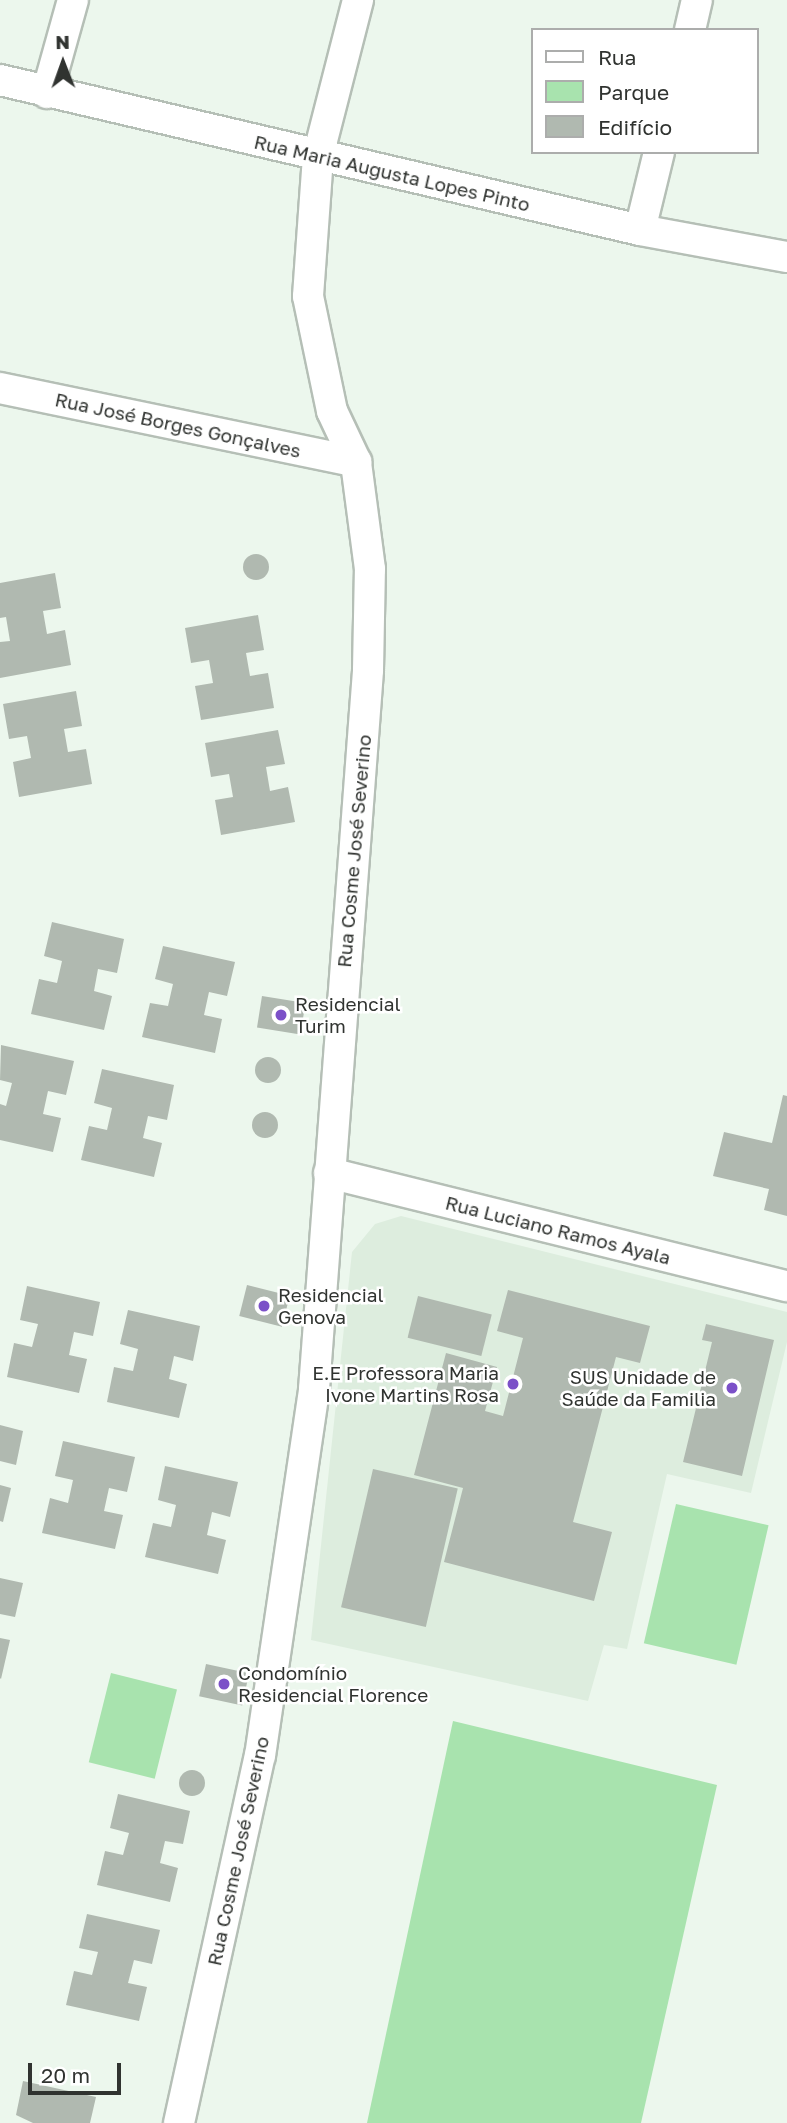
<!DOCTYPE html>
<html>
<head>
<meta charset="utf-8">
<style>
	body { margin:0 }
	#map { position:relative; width:787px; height:2123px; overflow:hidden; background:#ecf7ed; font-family:"Golos Text",sans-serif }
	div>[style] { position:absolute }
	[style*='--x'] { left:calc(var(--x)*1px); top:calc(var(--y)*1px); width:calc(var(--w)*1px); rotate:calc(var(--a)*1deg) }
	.built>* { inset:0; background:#ddedde }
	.green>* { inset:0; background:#a8e3ae; transform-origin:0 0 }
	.building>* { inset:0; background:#b0b9b0; transform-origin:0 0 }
	.round { border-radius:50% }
	.roads { filter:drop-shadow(2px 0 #b5bfb6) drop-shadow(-2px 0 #b5bfb6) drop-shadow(0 2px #b5bfb6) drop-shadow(0 -2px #b5bfb6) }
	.minor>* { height:30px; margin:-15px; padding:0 15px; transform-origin:15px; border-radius:15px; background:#fff }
	.dots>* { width:19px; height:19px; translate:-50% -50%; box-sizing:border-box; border:4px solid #fff; border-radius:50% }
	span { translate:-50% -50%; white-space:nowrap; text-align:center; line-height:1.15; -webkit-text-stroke:5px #fff; paint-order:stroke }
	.street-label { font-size:19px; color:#303330 }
	.poi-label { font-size:19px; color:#303330 }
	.left { translate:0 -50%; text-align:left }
	.right { translate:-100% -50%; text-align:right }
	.legend { position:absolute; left:531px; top:28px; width:228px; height:126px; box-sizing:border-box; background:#fff; border:2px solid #acadac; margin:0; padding:9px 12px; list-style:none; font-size:21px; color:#303330 }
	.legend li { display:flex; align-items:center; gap:14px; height:35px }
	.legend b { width:35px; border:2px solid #acadac }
	.north { position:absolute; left:28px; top:28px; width:70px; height:70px; -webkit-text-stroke:5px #fff; paint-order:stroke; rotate:359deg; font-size:19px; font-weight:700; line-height:28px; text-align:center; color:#303330 }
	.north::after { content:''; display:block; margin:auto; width:24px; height:32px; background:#303330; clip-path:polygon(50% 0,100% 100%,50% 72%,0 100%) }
	.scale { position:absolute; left:28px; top:2063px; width:93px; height:32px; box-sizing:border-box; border:4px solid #303330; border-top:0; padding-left:9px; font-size:21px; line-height:24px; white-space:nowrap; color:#303330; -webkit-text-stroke:5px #fff; paint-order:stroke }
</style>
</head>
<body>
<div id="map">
	<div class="built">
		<div style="clip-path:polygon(401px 1216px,787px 1312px,787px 1342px,751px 1493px,667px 1474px,627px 1649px,604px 1645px,588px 1701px,311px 1640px,352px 1252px,375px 1224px)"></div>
	</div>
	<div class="green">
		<div style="left:676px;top:1504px;width:95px;height:143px;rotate:13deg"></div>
		<div style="left:111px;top:1673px;width:68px;height:92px;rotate:14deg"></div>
		<div style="clip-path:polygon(453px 1721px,717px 1785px,641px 2123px,367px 2123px)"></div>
	</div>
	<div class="building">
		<div class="round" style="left:243px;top:554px;width:26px;height:26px"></div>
		<div style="clip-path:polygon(55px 573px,61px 608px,43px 611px,47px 634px,65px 630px,71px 665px,0 678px,0 642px,10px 641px,6px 617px,0 618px,0 583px)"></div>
		<div style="clip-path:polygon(258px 615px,264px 650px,246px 653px,250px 676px,268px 673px,274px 708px,201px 720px,195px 686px,213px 683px,209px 660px,191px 663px,185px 628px)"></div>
		<div style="clip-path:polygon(76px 691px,82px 726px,64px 729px,68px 752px,86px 749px,92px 784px,19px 797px,13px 762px,31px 758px,27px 736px,9px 739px,3px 704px)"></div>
		<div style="clip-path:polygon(278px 730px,285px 764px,266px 767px,270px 791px,288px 787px,295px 822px,221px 835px,215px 800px,233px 797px,229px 774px,211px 777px,205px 743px)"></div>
		<div style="clip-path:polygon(52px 922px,124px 939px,117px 973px,98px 969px,94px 991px,112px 996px,104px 1030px,31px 1014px,39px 979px,57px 983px,62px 961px,44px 956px)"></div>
		<div style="clip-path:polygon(163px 946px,235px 962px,227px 996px,209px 992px,204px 1015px,222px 1019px,215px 1053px,142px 1037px,150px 1003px,168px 1006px,173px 984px,155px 979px)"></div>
		<div style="left:262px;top:996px;width:44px;height:32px;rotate:9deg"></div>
		<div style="clip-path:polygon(1px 1045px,74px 1061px,66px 1095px,48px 1091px,43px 1114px,61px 1118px,53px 1152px,0 1140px,0 1104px,6px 1106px,12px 1083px,0 1080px)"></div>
		<div class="round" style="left:255px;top:1057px;width:26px;height:26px"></div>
		<div style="clip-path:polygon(102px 1069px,174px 1085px,167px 1120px,148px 1116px,143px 1138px,162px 1143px,154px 1177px,81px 1160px,89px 1126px,107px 1130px,112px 1108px,94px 1103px)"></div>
		<div style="clip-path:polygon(783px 1095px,787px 1096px,787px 1216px,764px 1210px,769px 1189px,713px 1176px,724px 1132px,772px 1143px)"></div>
		<div class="round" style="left:252px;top:1112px;width:26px;height:26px"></div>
		<div style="left:247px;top:1285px;width:44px;height:32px;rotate:14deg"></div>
		<div style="clip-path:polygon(27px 1286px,100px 1302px,93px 1336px,74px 1332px,69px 1355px,87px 1359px,79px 1393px,7px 1377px,14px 1343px,32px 1347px,38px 1324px,20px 1320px)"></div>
		<div style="clip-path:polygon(508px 1290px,650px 1326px,640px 1363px,616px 1357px,573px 1522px,612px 1532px,594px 1601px,444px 1562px,463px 1488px,414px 1475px,446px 1353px,497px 1367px,485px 1411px,503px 1416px,523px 1338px,497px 1331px)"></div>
		<div style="left:418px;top:1296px;width:76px;height:43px;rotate:14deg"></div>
		<div style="clip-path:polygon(128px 1310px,200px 1326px,193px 1361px,174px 1356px,169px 1379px,187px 1384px,179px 1418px,107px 1402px,114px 1367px,133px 1371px,138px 1349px,120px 1344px)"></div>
		<div style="clip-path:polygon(706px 1324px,774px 1340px,742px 1476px,683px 1462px,712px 1342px,702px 1340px)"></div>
		<div style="clip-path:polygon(0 1425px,23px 1431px,16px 1465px,0 1461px)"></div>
		<div style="clip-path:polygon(63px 1441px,135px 1457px,127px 1492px,109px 1488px,104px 1511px,123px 1515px,115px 1549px,42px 1533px,50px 1498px,68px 1503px,73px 1480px,55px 1476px)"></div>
		<div style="clip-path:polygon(165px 1466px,238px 1482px,230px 1517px,212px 1512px,207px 1535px,226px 1540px,218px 1574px,145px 1557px,153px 1523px,171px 1527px,176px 1505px,158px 1500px)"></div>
		<div style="left:373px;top:1469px;width:87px;height:142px;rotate:13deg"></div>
		<div style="clip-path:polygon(0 1485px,11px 1488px,3px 1522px,0 1521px)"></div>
		<div style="clip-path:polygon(0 1578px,23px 1583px,15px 1617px,0 1614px)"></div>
		<div style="clip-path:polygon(0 1638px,10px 1640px,1px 1679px,0 1678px)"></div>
		<div style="left:206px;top:1664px;width:44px;height:33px;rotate:12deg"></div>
		<div class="round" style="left:179px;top:1770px;width:26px;height:26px"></div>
		<div style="clip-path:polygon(118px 1794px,190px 1811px,183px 1844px,165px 1841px,160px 1863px,178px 1868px,170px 1902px,97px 1885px,105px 1851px,123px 1855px,129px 1833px,110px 1828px)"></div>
		<div style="clip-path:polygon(87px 1914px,160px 1930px,152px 1964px,134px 1960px,128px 1983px,147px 1987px,139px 2021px,66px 2005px,74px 1971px,92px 1975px,98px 1952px,79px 1948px)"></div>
		<div style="clip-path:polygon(23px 2081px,96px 2097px,90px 2123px,33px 2123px,16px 2115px)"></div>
	</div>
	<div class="roads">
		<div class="minor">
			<div style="--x:690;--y:30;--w:31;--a:-77"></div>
			<div style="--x:0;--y:80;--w:657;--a:13.19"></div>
			<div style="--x:640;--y:230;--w:149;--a:10.4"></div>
			<div style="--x:47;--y:93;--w:97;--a:-74.4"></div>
			<div style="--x:640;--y:230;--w:80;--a:-76.3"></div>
			<div style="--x:0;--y:388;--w:364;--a:11.7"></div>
			<div style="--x:329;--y:1173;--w:472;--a:13.9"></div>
			<div style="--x:179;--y:2123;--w:376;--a:-77.6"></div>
			<div style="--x:260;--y:1756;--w:371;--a:-81.6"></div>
			<div style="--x:314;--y:1389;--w:721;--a:-85.7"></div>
			<div style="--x:368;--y:670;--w:101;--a:-88.9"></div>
			<div style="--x:370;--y:569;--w:108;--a:-97.5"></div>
			<div style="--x:356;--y:462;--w:56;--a:-115.2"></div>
			<div style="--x:332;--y:411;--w:117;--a:-101.8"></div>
			<div style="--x:308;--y:296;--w:140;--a:-85.9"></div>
			<div style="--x:318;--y:156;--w:161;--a:-75.6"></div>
		</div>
	</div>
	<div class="dots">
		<div style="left:281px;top:1015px;background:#7b50c8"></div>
		<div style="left:264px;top:1306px;background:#7b50c8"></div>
		<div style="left:513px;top:1384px;background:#7b50c8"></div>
		<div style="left:732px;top:1388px;background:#7b50c8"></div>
		<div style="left:224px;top:1684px;background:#7b50c8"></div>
	</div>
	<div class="street-label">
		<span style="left:392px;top:173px;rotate:13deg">Rua Maria Augusta Lopes Pinto</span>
		<span style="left:178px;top:425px;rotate:12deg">Rua José Borges Gonçalves</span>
		<span style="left:354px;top:851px;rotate:-85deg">Rua Cosme José Severino</span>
		<span style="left:558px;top:1230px;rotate:14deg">Rua Luciano Ramos Ayala</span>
		<span style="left:238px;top:1851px;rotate:-78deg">Rua Cosme José Severino</span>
	</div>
	<div class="poi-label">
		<span class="left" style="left:295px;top:1015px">Residencial<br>Turim</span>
		<span class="left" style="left:278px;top:1306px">Residencial<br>Genova</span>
		<span class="right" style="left:499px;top:1384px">E.E Professora Maria<br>Ivone Martins Rosa</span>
		<span class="right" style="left:716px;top:1388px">SUS Unidade de<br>Saúde da Familia</span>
		<span class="left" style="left:238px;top:1684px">Condomínio<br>Residencial Florence</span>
	</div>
	<ul class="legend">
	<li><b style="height:9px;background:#fff"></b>Rua</li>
	<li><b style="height:19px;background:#a8e3ae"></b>Parque</li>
	<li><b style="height:19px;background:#b0b9b0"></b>Edifício</li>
	</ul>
	<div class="north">N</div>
	<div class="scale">20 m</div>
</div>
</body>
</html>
